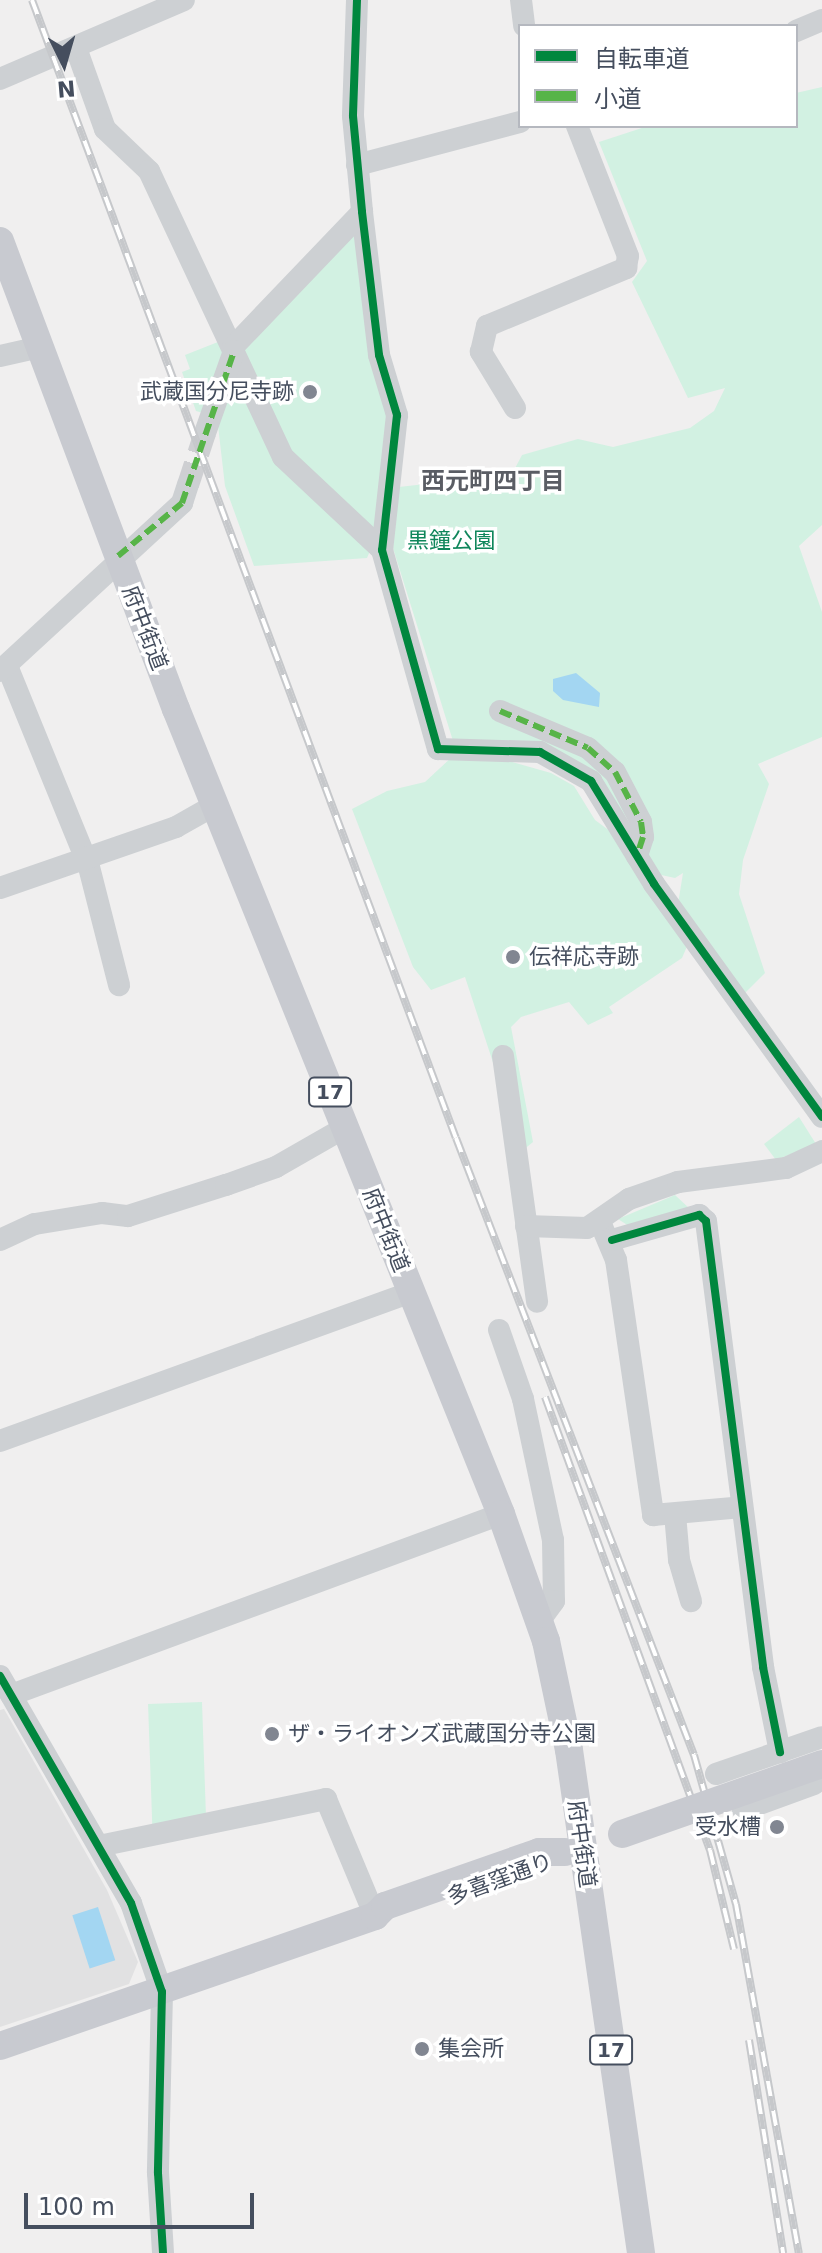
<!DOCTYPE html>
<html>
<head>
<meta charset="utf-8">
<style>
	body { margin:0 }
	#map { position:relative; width:822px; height:2253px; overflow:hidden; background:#f0efef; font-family:"DejaVu Sans","Noto Sans JP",sans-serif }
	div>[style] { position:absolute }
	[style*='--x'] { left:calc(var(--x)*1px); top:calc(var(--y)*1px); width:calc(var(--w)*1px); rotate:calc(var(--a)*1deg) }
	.education>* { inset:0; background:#e1e1e2 }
	.green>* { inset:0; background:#d2f1e2; transform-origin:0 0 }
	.water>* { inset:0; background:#a3d6f2; transform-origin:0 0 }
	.minor-tunnel>* { height:22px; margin-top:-11px; transform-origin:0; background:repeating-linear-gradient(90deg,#cecfd2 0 22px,transparent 0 33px) }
	.minor>* { height:22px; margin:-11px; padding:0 11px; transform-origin:11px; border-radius:11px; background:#cdd0d3 }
	.major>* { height:28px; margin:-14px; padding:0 14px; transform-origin:14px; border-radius:14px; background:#c8cad0 }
	.rail>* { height:8px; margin-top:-4px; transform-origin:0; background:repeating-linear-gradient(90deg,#fff 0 15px,#c6c8cb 0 30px); box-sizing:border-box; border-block:2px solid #c6c8cb }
	.major-bridge>* { height:28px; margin:-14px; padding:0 14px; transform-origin:14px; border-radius:14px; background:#c8cad0 }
	.quiet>* { height:6px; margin-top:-3px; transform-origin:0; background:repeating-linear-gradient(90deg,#57b448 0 12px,transparent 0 18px) }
	.cycleway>* { height:8px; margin:-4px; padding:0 4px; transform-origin:4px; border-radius:4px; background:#00873e }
	.dots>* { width:22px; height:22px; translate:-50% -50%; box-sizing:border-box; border:4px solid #fff; border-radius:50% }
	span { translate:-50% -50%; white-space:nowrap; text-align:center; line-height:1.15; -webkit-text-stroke:7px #fff; paint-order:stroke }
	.shield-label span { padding:2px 6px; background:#fff; border:2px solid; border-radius:6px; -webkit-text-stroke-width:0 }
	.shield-label { font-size:20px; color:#454e5e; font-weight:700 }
	.poi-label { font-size:22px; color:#454e5e }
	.right { translate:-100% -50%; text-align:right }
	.left { translate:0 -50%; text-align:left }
	.park-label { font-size:22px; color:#0f865b }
	.street-label { font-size:22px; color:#454e5e }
	.neighbourhood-label { font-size:24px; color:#5a5d64; font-weight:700 }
	.legend { position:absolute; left:518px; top:24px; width:280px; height:104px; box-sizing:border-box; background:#fff; border:2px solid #b5b8bf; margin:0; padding:10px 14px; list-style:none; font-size:24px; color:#454e5e }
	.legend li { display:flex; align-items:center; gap:16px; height:40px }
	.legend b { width:40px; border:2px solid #b5b8bf }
	.north { position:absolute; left:24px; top:24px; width:80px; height:80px; -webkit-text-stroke:6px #fff; paint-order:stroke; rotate:175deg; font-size:22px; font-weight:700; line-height:32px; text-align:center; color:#454e5e }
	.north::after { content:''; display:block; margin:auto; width:28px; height:36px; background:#454e5e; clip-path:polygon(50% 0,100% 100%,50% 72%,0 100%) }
	.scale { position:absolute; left:24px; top:2193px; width:230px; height:36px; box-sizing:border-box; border:4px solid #454e5e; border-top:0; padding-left:10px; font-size:24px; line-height:28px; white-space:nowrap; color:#454e5e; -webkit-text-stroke:6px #fff; paint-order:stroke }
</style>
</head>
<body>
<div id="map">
	<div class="education">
		<div style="clip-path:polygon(4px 1709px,107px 1890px,138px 1962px,129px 1984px,0 2027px,0 1710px)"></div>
	</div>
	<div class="green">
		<div style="clip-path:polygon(822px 87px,822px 525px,799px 546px,822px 612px,822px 737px,758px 764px,769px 784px,743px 860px,739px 894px,765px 973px,741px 997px,678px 904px,683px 873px,675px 878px,652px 873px,627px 819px,598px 778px,453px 741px,393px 548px,399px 487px,512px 474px,522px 455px,578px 439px,613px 447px,690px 428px,714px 411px,725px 388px,688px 398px,632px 282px,647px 261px,599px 142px,648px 126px,796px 126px,796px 93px)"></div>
		<div style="clip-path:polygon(347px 235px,360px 236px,390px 415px,378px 532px,367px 558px,254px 566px,225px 486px,217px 417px,196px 411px,182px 372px,190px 369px,185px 355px,223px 340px)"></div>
		<div style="clip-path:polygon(453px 756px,498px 758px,551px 773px,574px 786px,595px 820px,618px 837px,688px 944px,682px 958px,609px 1007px,613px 1013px,588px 1025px,569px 1002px,521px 1017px,511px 1027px,533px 1142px,522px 1151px,465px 977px,431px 990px,413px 967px,352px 809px,387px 791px,425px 782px)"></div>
		<div style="clip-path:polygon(799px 1117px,816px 1144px,776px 1160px,764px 1144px)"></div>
		<div style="clip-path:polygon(675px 1195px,690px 1209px,635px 1230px,618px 1219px)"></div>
		<div style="left:202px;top:1702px;width:121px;height:54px;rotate:88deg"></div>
	</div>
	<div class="water">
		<div style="clip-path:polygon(576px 673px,600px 693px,599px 707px,563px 700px,553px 691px,553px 679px)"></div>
		<div style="left:98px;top:1907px;width:56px;height:27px;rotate:72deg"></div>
	</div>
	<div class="minor-tunnel">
		<div style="--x:188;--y:485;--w:55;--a:-71.9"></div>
	</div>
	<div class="minor">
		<div style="--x:357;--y:0;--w:116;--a:92"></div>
		<div style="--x:353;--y:116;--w:96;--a:84.6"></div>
		<div style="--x:362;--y:212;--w:144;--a:83.2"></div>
		<div style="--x:379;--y:355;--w:63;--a:73.3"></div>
		<div style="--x:397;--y:415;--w:136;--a:96.3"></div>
		<div style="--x:382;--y:550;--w:207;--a:74.3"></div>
		<div style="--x:438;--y:749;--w:102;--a:1.7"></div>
		<div style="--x:540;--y:752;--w:59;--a:29.6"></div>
		<div style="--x:591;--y:781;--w:121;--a:58.5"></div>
		<div style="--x:654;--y:884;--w:287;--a:54.2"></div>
		<div style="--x:521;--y:0;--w:26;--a:83"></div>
		<div style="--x:796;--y:31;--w:28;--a:-23"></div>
		<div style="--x:76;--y:48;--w:86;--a:70.3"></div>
		<div style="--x:105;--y:129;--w:61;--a:43.7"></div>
		<div style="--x:149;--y:171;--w:316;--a:64.9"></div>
		<div style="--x:283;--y:457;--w:136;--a:43.2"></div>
		<div style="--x:0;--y:79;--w:200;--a:-23.2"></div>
		<div style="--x:357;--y:165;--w:169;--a:-14.8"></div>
		<div style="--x:233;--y:347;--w:187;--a:-46.3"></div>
		<div style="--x:0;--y:356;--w:41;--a:-12.7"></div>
		<div style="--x:515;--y:408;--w:66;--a:-121.3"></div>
		<div style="--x:481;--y:352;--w:27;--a:-77"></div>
		<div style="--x:487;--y:326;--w:151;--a:-22.6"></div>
		<div style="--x:626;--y:268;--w:12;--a:-81"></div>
		<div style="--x:628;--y:256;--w:140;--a:-111.4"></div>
		<div style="--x:205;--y:433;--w:87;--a:-70.5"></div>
		<div style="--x:7;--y:666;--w:217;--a:67.8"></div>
		<div style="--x:89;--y:867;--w:122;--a:75.7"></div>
		<div style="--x:0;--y:671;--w:248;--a:-42.7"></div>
		<div style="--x:182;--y:503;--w:19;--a:-72"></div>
		<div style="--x:500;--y:711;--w:95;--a:22.8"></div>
		<div style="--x:588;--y:748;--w:36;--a:42"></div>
		<div style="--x:615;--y:772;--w:56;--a:62.5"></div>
		<div style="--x:641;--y:822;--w:15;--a:82"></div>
		<div style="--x:643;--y:837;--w:20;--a:108"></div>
		<div style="--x:0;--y:888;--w:186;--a:-19.1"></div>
		<div style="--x:176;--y:827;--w:45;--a:-29.4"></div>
		<div style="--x:503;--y:1056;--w:248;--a:82.1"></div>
		<div style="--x:600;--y:1222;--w:41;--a:67.2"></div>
		<div style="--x:616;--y:1260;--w:258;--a:81.7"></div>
		<div style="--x:653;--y:1515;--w:89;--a:-5.1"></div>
		<div style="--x:526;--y:1226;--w:61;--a:1.9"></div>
		<div style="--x:587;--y:1228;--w:51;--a:-34.6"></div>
		<div style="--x:629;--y:1199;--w:52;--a:-19.1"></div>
		<div style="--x:678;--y:1182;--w:109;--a:-7.4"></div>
		<div style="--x:786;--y:1168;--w:40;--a:-25"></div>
		<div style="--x:0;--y:1240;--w:38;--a:-25"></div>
		<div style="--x:35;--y:1224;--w:68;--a:-9.3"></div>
		<div style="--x:102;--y:1213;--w:26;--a:7"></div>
		<div style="--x:128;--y:1216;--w:103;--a:-17.6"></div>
		<div style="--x:226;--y:1185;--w:53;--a:-19.8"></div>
		<div style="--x:276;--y:1167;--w:78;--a:-29.8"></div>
		<div style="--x:612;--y:1240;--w:91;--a:-16"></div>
		<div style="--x:699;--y:1215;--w:9;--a:41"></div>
		<div style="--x:706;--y:1221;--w:450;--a:82.7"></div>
		<div style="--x:763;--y:1667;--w:87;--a:78.7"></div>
		<div style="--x:499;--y:1330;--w:73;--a:70.8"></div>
		<div style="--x:523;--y:1399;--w:144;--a:78"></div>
		<div style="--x:553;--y:1540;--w:61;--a:89.1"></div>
		<div style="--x:554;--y:1601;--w:26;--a:126"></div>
		<div style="--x:0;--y:1441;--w:437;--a:-19.9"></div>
		<div style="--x:675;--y:1514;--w:46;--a:85"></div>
		<div style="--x:679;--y:1560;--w:43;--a:73.7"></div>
		<div style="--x:0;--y:1676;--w:262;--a:60"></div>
		<div style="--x:131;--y:1903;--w:94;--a:70.8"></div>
		<div style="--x:162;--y:1992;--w:181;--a:91.3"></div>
		<div style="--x:158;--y:2173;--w:80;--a:86.4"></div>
		<div style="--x:11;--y:1695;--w:522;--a:-20.27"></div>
		<div style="--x:716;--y:1774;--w:112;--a:-19.2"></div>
		<div style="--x:743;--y:1810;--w:76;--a:-20.1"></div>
		<div style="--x:99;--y:1846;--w:232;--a:-11.7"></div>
		<div style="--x:326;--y:1799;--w:127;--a:67.3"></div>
	</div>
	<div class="major">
		<div style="--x:0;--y:241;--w:500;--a:69.4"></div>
		<div style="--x:176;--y:709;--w:868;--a:68.01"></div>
		<div style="--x:501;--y:1514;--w:135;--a:70.5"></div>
		<div style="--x:546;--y:1641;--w:111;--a:78.1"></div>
		<div style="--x:569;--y:1750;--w:508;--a:81.85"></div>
		<div style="--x:0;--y:2046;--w:397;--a:-19.1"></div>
		<div style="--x:375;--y:1916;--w:14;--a:-45"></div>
		<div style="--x:385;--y:1906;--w:163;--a:-19.3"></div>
		<div style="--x:539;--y:1852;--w:26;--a:0"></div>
	</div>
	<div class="rail">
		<div style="--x:32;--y:0;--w:1214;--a:69.57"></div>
		<div style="--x:456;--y:1138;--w:661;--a:68.91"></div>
		<div style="--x:694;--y:1755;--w:155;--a:74.3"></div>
		<div style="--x:736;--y:1904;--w:355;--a:79.8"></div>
		<div style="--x:545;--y:1397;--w:482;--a:70"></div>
		<div style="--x:710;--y:1850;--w:102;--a:76.4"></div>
		<div style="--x:749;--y:2040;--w:216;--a:80.9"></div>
	</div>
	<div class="major-bridge">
		<div style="--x:622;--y:1834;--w:212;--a:-19.3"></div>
	</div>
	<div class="quiet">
		<div style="--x:118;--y:556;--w:83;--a:-39.6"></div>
		<div style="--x:182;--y:503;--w:161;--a:-71.1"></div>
		<div style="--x:500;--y:711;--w:95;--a:22.8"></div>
		<div style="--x:588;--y:748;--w:36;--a:42"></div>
		<div style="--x:615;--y:772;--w:56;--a:62.5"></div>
		<div style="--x:641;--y:822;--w:15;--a:82"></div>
		<div style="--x:643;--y:837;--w:20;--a:108"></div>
	</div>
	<div class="cycleway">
		<div style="--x:357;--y:0;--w:116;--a:92"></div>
		<div style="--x:353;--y:116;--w:96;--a:84.6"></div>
		<div style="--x:362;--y:212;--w:144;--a:83.2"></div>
		<div style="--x:379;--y:355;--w:63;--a:73.3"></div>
		<div style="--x:397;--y:415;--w:136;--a:96.3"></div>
		<div style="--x:382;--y:550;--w:207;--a:74.3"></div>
		<div style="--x:438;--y:749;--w:102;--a:1.7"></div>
		<div style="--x:540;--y:752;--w:59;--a:29.6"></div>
		<div style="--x:591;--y:781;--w:121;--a:58.5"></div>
		<div style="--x:654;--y:884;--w:287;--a:54.2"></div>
		<div style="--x:612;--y:1240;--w:91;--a:-16"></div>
		<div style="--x:699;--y:1215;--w:9;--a:41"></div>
		<div style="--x:706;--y:1221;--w:450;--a:82.7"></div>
		<div style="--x:763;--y:1667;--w:87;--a:78.7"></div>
		<div style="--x:0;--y:1676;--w:262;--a:60"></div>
		<div style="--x:131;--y:1903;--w:94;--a:70.8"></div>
		<div style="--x:162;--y:1992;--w:181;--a:91.3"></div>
		<div style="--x:158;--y:2173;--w:80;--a:86.4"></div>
	</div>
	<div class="dots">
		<div style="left:310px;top:392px;background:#818691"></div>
		<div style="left:513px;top:957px;background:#818691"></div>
		<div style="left:272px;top:1734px;background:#818691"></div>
		<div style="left:777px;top:1827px;background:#818691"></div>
		<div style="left:422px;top:2049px;background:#818691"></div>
	</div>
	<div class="shield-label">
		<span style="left:330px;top:1092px">17</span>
		<span style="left:611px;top:2050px">17</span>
	</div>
	<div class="poi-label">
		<span class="right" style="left:294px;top:392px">武蔵国分尼寺跡</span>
		<span class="left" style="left:529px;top:957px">伝祥応寺跡</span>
		<span class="left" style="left:288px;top:1734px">ザ・ライオンズ武蔵国分寺公園</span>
		<span class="right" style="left:761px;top:1827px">受水槽</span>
		<span class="left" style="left:438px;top:2049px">集会所</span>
	</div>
	<div class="park-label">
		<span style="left:451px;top:541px">黒鐘公園</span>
	</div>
	<div class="street-label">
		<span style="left:145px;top:628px;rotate:69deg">府中街道</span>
		<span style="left:386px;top:1230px;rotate:68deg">府中街道</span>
		<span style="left:582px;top:1844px;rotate:82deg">府中街道</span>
		<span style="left:500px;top:1879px;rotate:-20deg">多喜窪通り</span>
	</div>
	<div class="neighbourhood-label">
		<span style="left:493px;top:482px">西元町四丁目</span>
	</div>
	<ul class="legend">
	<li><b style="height:10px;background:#00873e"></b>自転車道</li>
	<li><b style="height:10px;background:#57b448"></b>小道</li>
	</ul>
	<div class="north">N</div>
	<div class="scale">100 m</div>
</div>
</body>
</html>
